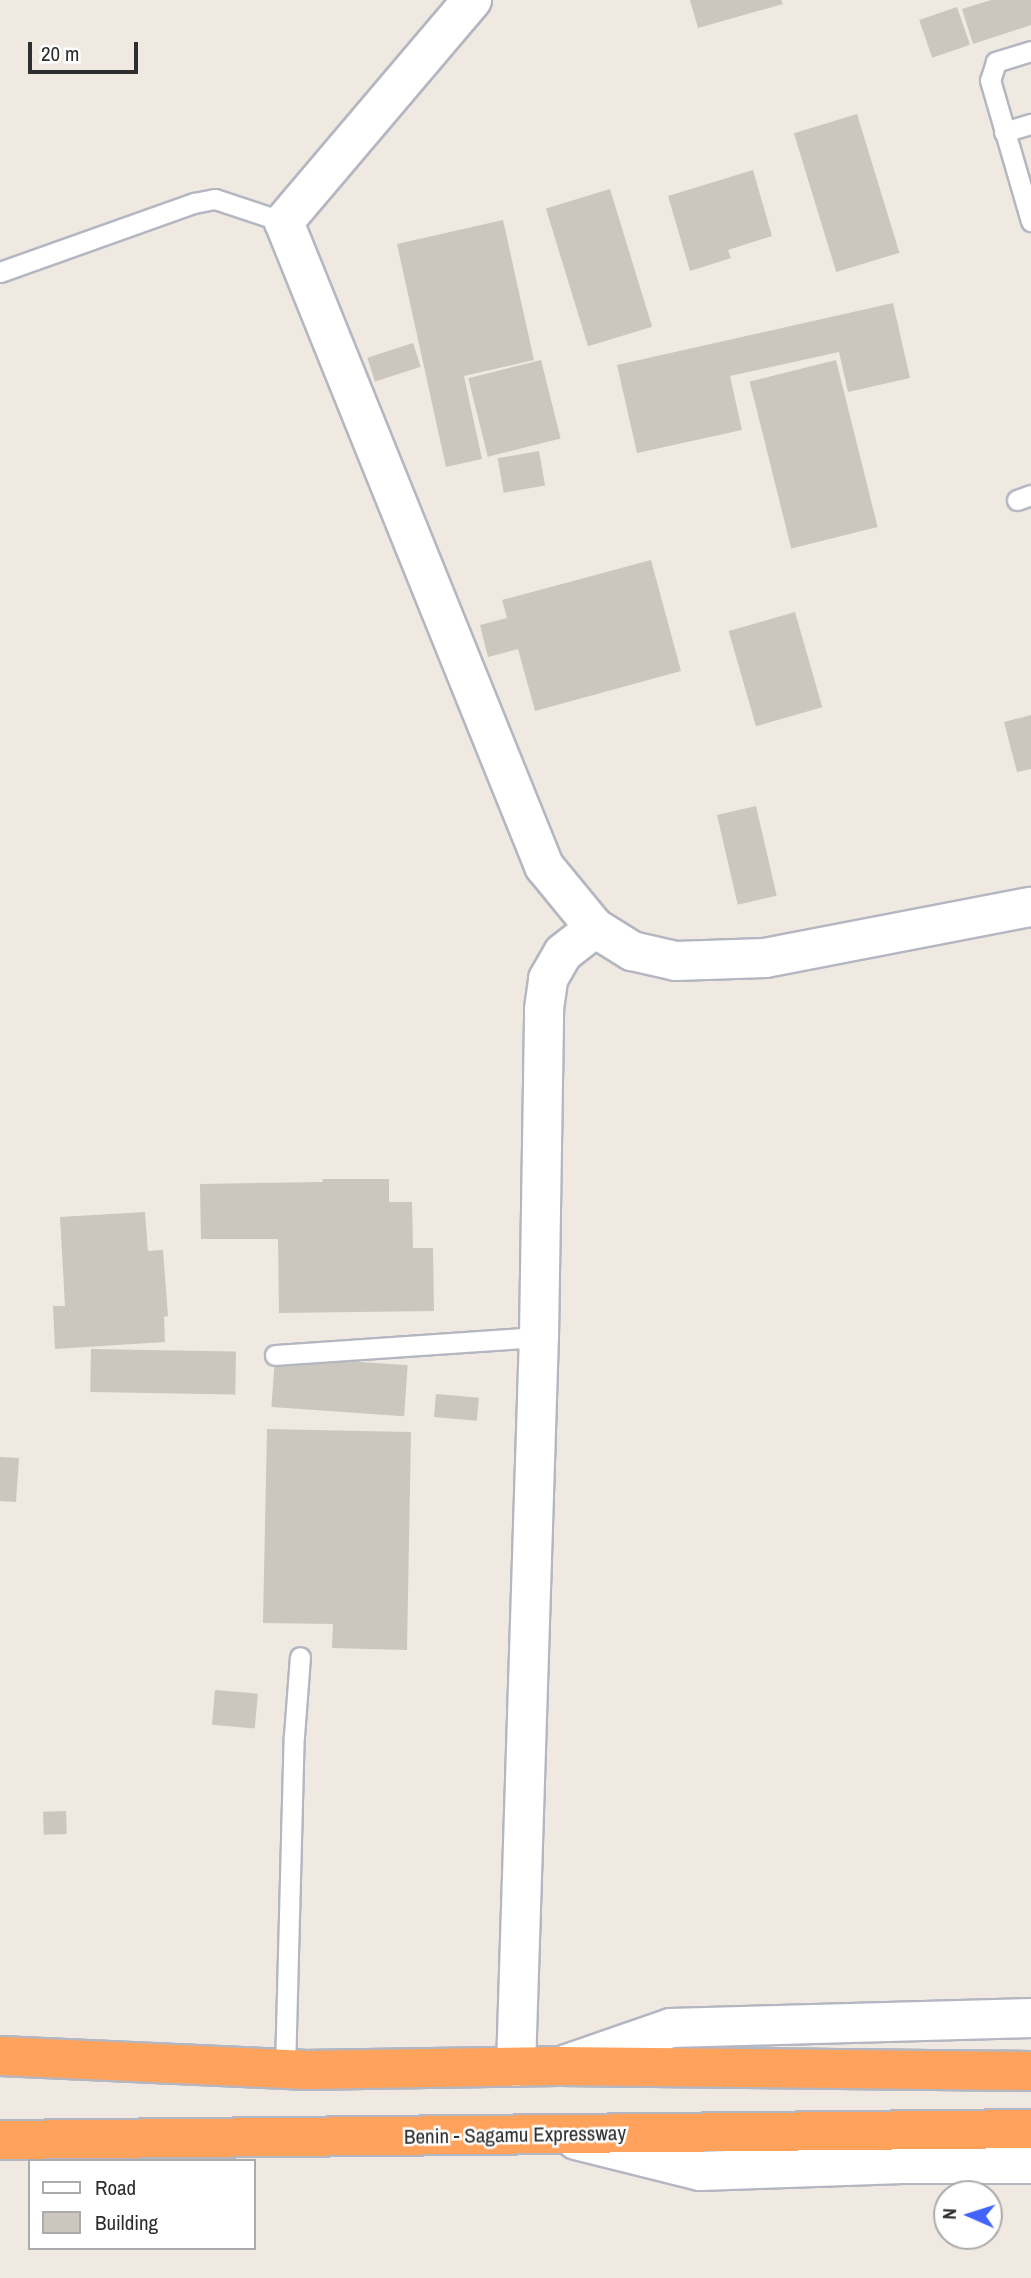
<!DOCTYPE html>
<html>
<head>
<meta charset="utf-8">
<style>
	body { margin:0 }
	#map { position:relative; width:1031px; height:2278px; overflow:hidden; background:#efe9e1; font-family:"Archivo Narrow",sans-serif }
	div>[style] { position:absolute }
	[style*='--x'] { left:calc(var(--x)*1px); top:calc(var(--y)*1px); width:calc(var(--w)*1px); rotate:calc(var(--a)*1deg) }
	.building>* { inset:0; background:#cbc7bf; transform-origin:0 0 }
	.roads { filter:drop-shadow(2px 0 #b4b7c1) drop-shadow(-2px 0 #b4b7c1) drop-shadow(0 2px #b4b7c1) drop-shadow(0 -2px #b4b7c1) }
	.lane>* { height:19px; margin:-9.5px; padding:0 9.5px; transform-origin:9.5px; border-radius:9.5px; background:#fff }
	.street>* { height:38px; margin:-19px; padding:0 19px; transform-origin:19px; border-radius:19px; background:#fff }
	.highway>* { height:38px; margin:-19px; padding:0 19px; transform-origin:19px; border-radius:19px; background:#ffa35c }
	span { translate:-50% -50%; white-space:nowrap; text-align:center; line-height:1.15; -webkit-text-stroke:5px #fff; paint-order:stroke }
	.street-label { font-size:21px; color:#2e2e2e }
	.legend { position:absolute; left:28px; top:2159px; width:228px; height:91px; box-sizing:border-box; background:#fff; border:2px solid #ababab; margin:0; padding:9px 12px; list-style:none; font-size:21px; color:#2e2e2e }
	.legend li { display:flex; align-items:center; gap:14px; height:35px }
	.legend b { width:35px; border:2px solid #ababab }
	.north { position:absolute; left:933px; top:2180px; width:70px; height:70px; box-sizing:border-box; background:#fff; border:2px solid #ababab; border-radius:50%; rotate:273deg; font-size:19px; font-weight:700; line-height:28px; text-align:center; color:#2e2e2e }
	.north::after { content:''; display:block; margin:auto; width:24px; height:32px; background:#4264fb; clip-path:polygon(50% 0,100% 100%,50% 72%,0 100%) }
	.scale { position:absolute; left:28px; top:42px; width:110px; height:32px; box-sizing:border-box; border:4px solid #2e2e2e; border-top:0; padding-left:9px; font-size:21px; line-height:24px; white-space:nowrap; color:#2e2e2e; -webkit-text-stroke:5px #fff; paint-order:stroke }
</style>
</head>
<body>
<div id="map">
	<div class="building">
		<div style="clip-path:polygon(690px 0,781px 0,783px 4px,698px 28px)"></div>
		<div style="clip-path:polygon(991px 0,1031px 0,1031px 25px,973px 44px,962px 9px)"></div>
		<div style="left:957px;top:7px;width:40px;height:40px;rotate:71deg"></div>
		<div style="left:857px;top:114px;width:145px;height:66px;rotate:73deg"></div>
		<div style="clip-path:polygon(753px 170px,772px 236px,728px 250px,731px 258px,690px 271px,668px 196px)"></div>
		<div style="left:610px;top:189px;width:144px;height:67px;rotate:73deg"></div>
		<div style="clip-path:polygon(503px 220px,534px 360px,464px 376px,482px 459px,446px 467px,397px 244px)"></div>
		<div style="clip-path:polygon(893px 303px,910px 378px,848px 392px,839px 352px,730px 376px,742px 430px,637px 453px,617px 365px)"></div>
		<div style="left:413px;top:343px;width:25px;height:48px;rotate:72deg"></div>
		<div style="left:541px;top:360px;width:81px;height:75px;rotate:76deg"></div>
		<div style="left:836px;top:360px;width:172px;height:89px;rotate:76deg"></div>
		<div style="left:539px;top:451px;width:35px;height:42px;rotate:80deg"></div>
		<div style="clip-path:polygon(651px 560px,681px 671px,535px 711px,518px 649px,488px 657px,480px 625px,507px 618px,502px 600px)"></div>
		<div style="left:795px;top:612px;width:99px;height:69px;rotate:74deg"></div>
		<div style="clip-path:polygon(1031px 715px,1031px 769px,1017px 772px,1004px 722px)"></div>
		<div style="left:756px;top:806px;width:92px;height:40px;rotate:77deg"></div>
		<div style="clip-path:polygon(322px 1179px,389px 1179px,389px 1202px,412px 1202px,413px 1248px,433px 1248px,434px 1311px,279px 1313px,278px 1239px,201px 1239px,200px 1184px,323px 1182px)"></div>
		<div style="clip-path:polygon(145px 1212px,148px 1251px,163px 1250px,168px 1316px,164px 1317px,165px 1342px,55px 1349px,53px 1306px,65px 1306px,60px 1217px)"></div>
		<div style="left:91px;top:1349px;width:145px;height:43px;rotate:1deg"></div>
		<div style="left:275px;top:1356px;width:133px;height:51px;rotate:4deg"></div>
		<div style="left:436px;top:1394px;width:43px;height:23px;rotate:5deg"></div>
		<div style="clip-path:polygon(267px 1429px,411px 1432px,407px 1650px,332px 1648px,333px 1624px,263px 1623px)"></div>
		<div style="clip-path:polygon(0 1457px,19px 1458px,16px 1502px,0 1501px)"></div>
		<div style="left:215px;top:1690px;width:43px;height:35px;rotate:5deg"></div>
		<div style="left:66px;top:1811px;width:23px;height:23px;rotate:88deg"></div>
	</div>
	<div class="roads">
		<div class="lane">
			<div style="--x:1031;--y:51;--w:37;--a:163"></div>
			<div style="--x:996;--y:62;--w:19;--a:108"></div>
			<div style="--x:990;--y:80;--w:147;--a:73.8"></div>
			<div style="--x:1004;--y:132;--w:28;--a:-17"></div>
			<div style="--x:0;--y:272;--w:206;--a:-19.6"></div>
			<div style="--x:194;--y:203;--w:21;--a:-11"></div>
			<div style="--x:215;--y:199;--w:73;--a:18.4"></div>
			<div style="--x:1017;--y:500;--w:15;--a:-20"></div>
			<div style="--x:275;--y:1355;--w:265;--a:-3.9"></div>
			<div style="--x:285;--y:2069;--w:333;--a:-88.5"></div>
			<div style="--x:294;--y:1736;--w:79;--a:-85.7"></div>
		</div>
		<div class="street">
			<div style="--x:472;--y:0;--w:291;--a:130.3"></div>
			<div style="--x:284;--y:222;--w:695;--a:68.01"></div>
			<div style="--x:544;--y:866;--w:80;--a:50.6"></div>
			<div style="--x:595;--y:928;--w:44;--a:31.9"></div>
			<div style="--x:632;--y:951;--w:45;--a:12.8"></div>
			<div style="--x:676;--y:961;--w:89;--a:-1.9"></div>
			<div style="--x:765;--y:958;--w:271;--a:-10.9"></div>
			<div style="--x:567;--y:2064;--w:110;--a:-19.1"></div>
			<div style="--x:671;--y:2028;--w:360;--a:-1.6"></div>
			<div style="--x:516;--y:2067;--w:730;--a:-88.2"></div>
			<div style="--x:539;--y:1337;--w:328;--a:-89.1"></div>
			<div style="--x:544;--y:1009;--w:30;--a:-82"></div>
			<div style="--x:548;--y:979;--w:30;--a:-60"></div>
			<div style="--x:563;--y:953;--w:41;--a:-38"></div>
			<div style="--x:576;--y:2140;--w:128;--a:14"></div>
			<div style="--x:700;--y:2171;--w:203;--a:-2"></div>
			<div style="--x:903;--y:2164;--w:128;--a:0"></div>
		</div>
		<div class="highway">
			<div style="--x:0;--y:2056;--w:303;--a:2.6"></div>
			<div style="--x:303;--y:2070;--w:256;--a:-0.9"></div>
			<div style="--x:559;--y:2066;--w:472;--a:0.6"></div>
			<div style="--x:0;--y:2140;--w:1031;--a:-0.61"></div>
		</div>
	</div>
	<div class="street-label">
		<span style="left:515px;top:2135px;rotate:-1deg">Benin - Sagamu Expressway</span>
	</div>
	<ul class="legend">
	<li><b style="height:9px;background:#fff"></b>Road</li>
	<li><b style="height:19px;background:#cbc7bf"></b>Building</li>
	</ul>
	<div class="north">N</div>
	<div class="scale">20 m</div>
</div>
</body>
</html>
